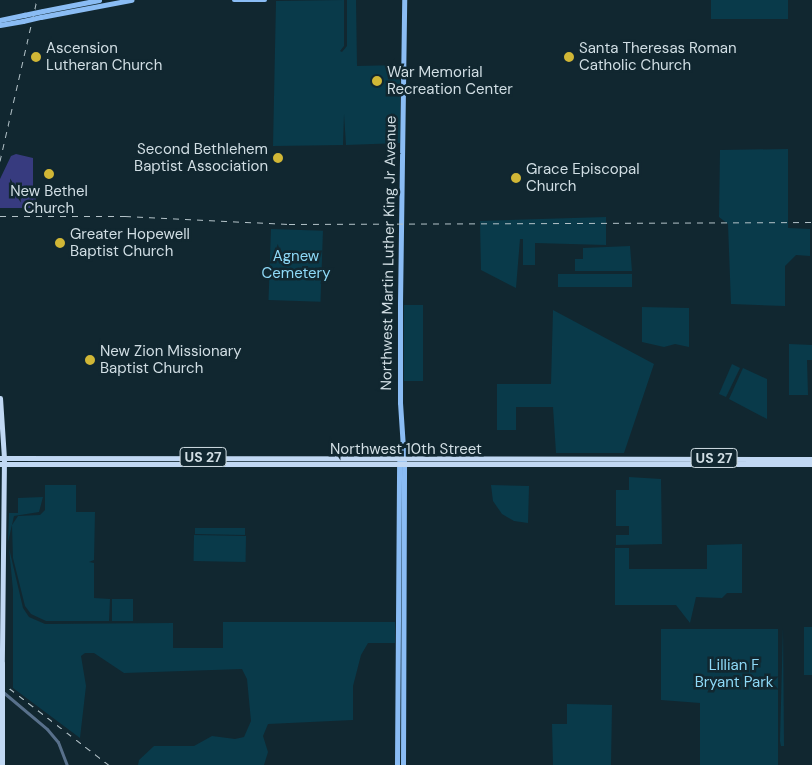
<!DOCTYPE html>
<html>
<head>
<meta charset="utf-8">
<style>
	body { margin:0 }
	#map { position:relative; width:812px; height:765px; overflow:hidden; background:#112730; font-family:"DM Sans",sans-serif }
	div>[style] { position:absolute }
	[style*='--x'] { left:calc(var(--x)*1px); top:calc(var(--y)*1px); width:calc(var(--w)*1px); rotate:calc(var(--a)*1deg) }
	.green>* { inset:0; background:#093a4a; transform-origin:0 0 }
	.water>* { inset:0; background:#373b7f }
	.minor>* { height:3px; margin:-1.5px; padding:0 1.5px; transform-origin:1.5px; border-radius:1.5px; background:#58708b }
	.major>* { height:4.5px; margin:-2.25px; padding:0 2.25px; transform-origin:2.25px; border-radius:2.25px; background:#8abcf4 }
	.highway>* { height:5px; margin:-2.5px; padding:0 2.5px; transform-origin:2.5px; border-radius:2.5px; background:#c1d8f3 }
	.rail>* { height:1px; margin-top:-0.5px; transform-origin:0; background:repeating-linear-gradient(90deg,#b3c2c8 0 6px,transparent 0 12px) }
	.major-bridge>* { height:4.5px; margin:-2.25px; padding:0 2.25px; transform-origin:2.25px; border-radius:2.25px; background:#8abcf4 }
	.highway-bridge>* { height:5px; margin:-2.5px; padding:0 2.5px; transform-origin:2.5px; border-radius:2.5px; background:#c1d8f3 }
	.dots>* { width:14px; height:14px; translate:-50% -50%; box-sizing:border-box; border:2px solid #112730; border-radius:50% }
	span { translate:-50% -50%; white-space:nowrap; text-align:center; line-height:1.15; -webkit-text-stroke:5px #112730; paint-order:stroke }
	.shield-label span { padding:1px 4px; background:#112730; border:1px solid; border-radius:4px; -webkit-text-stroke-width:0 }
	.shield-label { font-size:14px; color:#d1dee4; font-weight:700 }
	.poi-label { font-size:15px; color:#d1dee4 }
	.left { translate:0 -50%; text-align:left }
	.right { translate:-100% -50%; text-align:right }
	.street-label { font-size:15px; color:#d1dee4 }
	.park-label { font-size:15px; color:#8ed9f7 }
</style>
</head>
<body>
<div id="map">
	<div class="green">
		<div style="clip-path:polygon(344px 0,344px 46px,340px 51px,342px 52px,347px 46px,347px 0,356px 0,357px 66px,400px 65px,400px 143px,346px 145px,344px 114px,343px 145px,273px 146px,276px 1px)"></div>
		<div style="left:711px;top:0;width:77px;height:19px"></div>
		<div style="clip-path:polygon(788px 149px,788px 228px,810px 229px,810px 256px,796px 255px,785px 266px,785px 306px,731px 304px,728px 224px,719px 217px,720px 150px)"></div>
		<div style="clip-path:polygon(606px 217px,606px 245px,535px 243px,535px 265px,523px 265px,523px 239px,520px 239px,516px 288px,481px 270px,480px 221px)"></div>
		<div style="left:271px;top:229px;width:52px;height:71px;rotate:2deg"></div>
		<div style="clip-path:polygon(630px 246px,632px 271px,575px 271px,575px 259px,583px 259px,583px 248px)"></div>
		<div style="left:558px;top:274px;width:74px;height:13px"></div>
		<div style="left:404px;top:305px;width:19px;height:76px"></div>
		<div style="clip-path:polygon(642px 307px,689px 308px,689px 347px,675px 344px,664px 347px,642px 342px)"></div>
		<div style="clip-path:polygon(553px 310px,654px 364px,624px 453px,556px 453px,553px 407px,516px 407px,516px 430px,497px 430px,497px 384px,551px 384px)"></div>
		<div style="clip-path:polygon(789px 344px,812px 345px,812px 360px,807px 360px,808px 395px,789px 395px)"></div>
		<div style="clip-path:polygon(732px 364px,740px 368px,726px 397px,719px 394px)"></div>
		<div style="clip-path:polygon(743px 368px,767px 379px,767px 419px,729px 399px)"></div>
		<div style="clip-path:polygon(629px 477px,661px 479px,662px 544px,616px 545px,616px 535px,629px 535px,629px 526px,616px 526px,616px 490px,629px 490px)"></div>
		<div style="clip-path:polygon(45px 485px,76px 485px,76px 512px,95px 512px,94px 560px,89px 562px,94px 563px,94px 598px,110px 599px,109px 621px,46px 621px,31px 614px,25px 606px,13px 558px,12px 525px,18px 516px,40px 515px,45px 510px)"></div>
		<div style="clip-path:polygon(491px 485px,529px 486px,528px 523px,514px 521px,502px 514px,493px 501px)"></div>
		<div style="clip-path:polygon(43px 497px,39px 512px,14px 516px,8px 542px,9px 513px,18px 513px,18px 498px)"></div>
		<div style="clip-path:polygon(195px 528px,245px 528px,245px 535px,195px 534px)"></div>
		<div style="left:194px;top:535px;width:52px;height:26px;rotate:1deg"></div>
		<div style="clip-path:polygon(742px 544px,742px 593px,727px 593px,722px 598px,696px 597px,690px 623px,676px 605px,615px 605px,615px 548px,629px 548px,629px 569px,707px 569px,707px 545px)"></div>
		<div style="clip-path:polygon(9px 548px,23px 608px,29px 617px,45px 624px,173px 623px,173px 648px,223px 648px,223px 622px,395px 622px,395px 643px,368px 643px,361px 655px,353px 686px,353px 720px,268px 724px,263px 736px,268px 752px,264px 765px,138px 765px,139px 760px,154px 746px,194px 746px,212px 736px,235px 739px,244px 737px,251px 721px,247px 679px,242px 669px,124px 673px,94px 653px,85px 653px,81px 656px,86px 686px,80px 738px,13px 688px,13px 590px)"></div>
		<div style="left:112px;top:599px;width:21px;height:22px"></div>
		<div style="clip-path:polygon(783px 627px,784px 746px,781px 746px,780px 741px)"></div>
		<div style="left:804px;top:627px;width:8px;height:48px"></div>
		<div style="clip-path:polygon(661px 629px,778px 629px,778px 765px,700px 765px,700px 703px,661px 700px)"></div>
		<div style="clip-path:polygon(567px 704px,612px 705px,611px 765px,553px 765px,552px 724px,567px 724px)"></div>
	</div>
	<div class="water">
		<div style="clip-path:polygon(16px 154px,33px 158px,33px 187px,38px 208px,0 208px,0 179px,11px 156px)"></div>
	</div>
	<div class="minor">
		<div style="--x:3;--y:692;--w:57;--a:40.1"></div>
		<div style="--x:47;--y:729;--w:17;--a:50"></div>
		<div style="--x:58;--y:742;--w:25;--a:69"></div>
	</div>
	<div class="major">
		<div style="--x:234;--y:0;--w:31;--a:0"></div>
		<div style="--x:43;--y:11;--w:57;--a:-11.1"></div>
		<div style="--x:41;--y:17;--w:92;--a:-10.7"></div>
		<div style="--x:0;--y:20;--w:25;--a:-12"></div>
		<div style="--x:0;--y:25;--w:23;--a:-10"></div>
		<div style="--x:397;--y:765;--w:302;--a:-89.6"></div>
		<div style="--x:399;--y:463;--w:7;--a:-63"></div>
		<div style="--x:403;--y:765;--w:302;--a:-89.8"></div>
		<div style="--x:404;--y:463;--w:60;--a:-93.8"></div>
		<div style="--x:400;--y:403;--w:100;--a:-90"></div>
		<div style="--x:400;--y:303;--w:303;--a:-89.2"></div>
	</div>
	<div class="highway">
		<div style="--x:0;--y:398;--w:60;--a:86.2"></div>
		<div style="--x:4;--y:458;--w:205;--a:90.6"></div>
		<div style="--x:0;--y:458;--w:812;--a:0.07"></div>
		<div style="--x:0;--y:464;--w:812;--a:0"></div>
		<div style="--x:2;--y:765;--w:68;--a:-90"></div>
	</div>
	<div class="rail">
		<div style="--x:0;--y:161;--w:165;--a:-77.1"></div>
		<div style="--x:0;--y:216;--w:125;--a:0"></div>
		<div style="--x:125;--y:216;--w:164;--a:2.8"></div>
		<div style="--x:289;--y:224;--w:523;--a:-0.22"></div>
		<div style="--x:0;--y:681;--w:138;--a:37.6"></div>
	</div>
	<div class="major-bridge">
		<div style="--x:24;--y:15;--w:19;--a:-12"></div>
		<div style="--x:23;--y:21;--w:18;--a:-13"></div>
	</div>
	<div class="highway-bridge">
		<div style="--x:2;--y:697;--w:34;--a:-90"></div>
	</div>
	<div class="dots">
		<div style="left:36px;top:57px;background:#d1b736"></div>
		<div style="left:569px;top:57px;background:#d1b736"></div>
		<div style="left:377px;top:81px;background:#d1b736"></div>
		<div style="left:278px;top:158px;background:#d1b736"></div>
		<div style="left:49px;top:174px;background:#d1b736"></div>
		<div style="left:516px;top:178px;background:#d1b736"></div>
		<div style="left:60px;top:243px;background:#d1b736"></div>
		<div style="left:90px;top:360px;background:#d1b736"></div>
	</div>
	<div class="shield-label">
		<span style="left:203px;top:457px">US 27</span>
		<span style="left:714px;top:458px">US 27</span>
	</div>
	<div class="poi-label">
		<span class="left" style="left:46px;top:57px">Ascension<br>Lutheran Church</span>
		<span class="left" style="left:579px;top:57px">Santa Theresas Roman<br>Catholic Church</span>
		<span class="left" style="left:387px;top:81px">War Memorial<br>Recreation Center</span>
		<span class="right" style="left:268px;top:158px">Second Bethlehem<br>Baptist Association</span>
		<span class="left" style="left:526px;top:178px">Grace Episcopal<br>Church</span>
		<span style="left:49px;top:200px">New Bethel<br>Church</span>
		<span class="left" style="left:70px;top:243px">Greater Hopewell<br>Baptist Church</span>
		<span class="left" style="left:100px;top:360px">New Zion Missionary<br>Baptist Church</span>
	</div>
	<div class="street-label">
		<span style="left:389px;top:253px;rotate:-89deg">Northwest Martin Luther King Jr Avenue</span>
		<span style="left:406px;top:450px">Northwest 10th Street</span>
	</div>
	<div class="park-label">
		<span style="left:296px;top:265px">Agnew<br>Cemetery</span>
		<span style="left:734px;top:674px">Lillian F<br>Bryant Park</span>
	</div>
</div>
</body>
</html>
